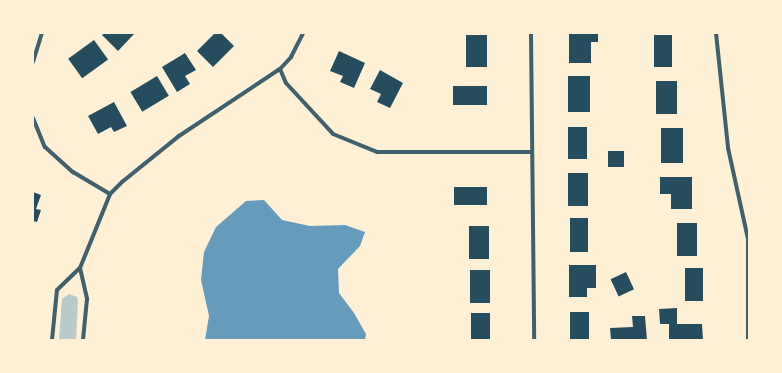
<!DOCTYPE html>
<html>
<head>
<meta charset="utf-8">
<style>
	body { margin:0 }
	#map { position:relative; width:782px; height:373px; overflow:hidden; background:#fdf0d5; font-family:Overpass,sans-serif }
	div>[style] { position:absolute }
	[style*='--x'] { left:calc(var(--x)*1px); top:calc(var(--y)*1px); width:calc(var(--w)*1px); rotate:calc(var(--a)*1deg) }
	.green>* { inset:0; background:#b9caca }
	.water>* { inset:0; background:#669bbc }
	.building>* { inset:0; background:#264d5e; transform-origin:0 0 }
	.minor>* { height:4px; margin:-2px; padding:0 2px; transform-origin:2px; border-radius:2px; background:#3f606c }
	span { translate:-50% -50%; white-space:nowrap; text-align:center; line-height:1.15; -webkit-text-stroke:3px #fdf0d5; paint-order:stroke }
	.frame { position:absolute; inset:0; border:34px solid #fdf0d5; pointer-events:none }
</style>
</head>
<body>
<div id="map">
	<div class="green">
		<div style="clip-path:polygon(69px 294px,77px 297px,78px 302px,76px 340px,59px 340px,62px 299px)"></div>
	</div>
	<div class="water">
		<div style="clip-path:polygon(264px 200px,282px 220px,310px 226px,345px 225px,365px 232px,360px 246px,338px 269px,339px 293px,354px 313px,366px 334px,365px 340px,205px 340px,209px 316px,201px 280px,204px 252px,216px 227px,246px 201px)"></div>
	</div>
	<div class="building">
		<div style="clip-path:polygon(105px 33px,135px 33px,118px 51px,102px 35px)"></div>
		<div style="clip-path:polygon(215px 33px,221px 33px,234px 46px,213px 67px,197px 51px)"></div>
		<div style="clip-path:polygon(569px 33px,598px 33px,598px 42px,591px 42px,591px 63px,569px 63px)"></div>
		<div style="left:466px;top:35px;width:21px;height:32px"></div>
		<div style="left:654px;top:35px;width:18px;height:32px"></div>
		<div style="left:94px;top:40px;width:24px;height:32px;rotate:54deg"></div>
		<div style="clip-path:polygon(339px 51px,365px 63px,354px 88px,340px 82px,343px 76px,330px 71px)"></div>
		<div style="clip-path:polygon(185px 53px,196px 70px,185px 76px,190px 84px,177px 92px,162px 67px)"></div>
		<div style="clip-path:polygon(380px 70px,403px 83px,390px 108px,377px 102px,381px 94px,370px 89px)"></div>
		<div style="left:157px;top:76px;width:23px;height:31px;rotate:59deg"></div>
		<div style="left:568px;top:76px;width:22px;height:36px"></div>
		<div style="left:656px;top:81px;width:21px;height:33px"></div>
		<div style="left:453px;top:86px;width:34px;height:19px"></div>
		<div style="clip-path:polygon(114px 102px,127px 126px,114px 132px,111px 127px,98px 134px,88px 116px)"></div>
		<div style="left:568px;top:127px;width:19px;height:32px"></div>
		<div style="left:661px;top:128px;width:22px;height:35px"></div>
		<div style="left:608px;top:151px;width:16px;height:16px"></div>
		<div style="left:568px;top:173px;width:20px;height:33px"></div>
		<div style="clip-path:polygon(660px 177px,692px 177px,692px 209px,671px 209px,671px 194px,660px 194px)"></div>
		<div style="left:454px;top:187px;width:33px;height:18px"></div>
		<div style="clip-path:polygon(33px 192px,41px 195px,36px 209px,41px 210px,37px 222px,33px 221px)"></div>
		<div style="left:570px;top:218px;width:18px;height:34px"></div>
		<div style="left:677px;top:223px;width:20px;height:33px"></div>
		<div style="left:469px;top:226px;width:20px;height:33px"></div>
		<div style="clip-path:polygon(569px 265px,596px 265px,596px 288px,587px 288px,587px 297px,569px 297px)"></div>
		<div style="left:685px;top:268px;width:18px;height:33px"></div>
		<div style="left:470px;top:270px;width:20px;height:33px"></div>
		<div style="left:626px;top:272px;width:19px;height:17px;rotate:65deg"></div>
		<div style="clip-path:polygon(677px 308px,677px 324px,702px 324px,703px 340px,669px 340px,669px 324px,660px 324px,659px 309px)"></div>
		<div style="left:570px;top:312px;width:19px;height:28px"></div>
		<div style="left:471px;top:313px;width:19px;height:27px"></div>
		<div style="clip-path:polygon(632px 316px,645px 316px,647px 340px,611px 340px,610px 328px,633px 327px)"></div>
	</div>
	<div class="minor">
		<div style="--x:531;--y:33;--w:307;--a:89.4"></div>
		<div style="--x:716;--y:33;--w:116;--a:84"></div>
		<div style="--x:728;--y:148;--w:93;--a:77.6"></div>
		<div style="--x:748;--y:239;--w:101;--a:90"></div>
		<div style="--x:33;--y:62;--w:30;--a:-73"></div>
		<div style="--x:280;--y:69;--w:15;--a:67"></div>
		<div style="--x:286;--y:83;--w:69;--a:47.3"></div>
		<div style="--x:333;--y:134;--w:48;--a:22.2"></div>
		<div style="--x:377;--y:152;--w:155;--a:0"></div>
		<div style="--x:33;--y:118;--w:31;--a:68"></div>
		<div style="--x:45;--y:147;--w:38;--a:42"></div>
		<div style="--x:73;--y:172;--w:43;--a:30.7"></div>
		<div style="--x:80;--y:268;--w:32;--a:77"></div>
		<div style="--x:87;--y:299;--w:41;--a:95.6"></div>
		<div style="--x:52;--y:340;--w:50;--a:-84.3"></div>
		<div style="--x:57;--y:290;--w:32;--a:-44"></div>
		<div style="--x:80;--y:268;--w:80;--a:-67.9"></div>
		<div style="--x:110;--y:194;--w:17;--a:-45"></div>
		<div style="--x:122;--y:182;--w:73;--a:-38.9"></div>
		<div style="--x:179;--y:136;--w:121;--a:-33.6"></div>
		<div style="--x:280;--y:69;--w:16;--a:-47"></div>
		<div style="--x:291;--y:57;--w:27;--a:-63"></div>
	</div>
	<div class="frame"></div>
</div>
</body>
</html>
